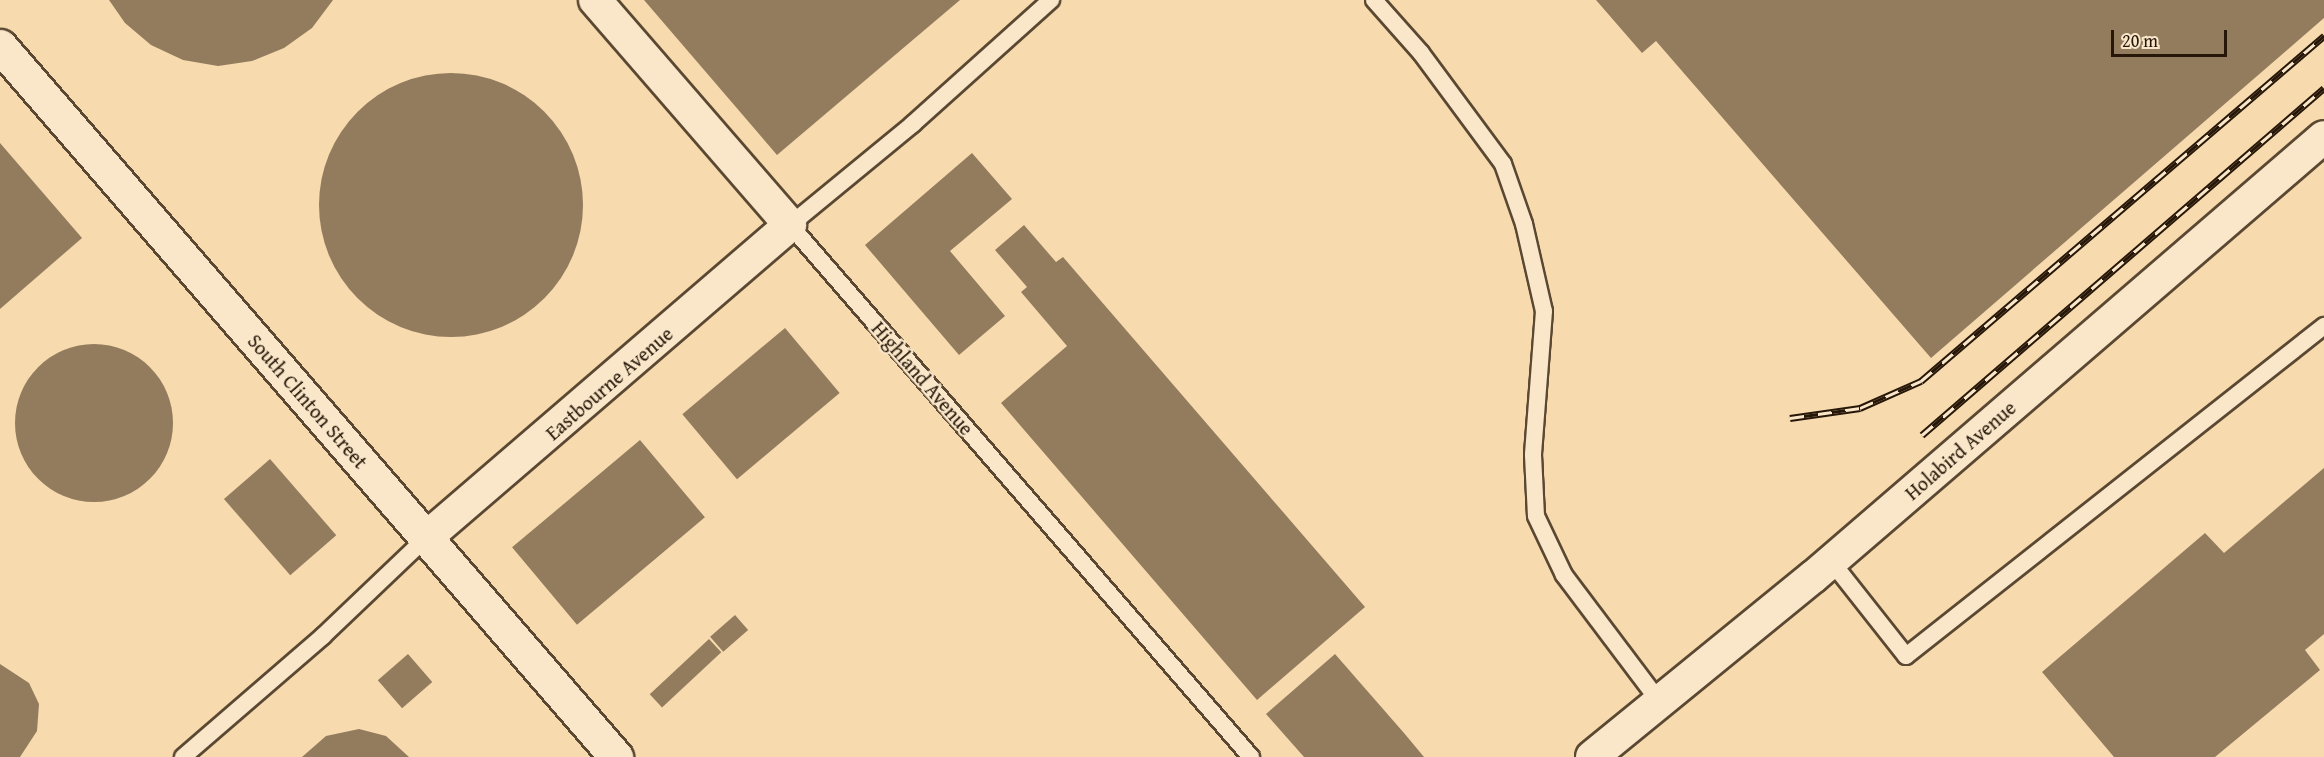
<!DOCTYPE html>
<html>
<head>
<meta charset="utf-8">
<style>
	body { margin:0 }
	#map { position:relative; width:2324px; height:757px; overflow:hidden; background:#f7daad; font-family:"Gentium Book Plus",serif }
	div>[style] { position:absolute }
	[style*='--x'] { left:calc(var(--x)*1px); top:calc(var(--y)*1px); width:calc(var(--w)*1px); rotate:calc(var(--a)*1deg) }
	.building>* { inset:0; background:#937c5e; transform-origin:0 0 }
	.round { border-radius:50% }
	.roads { filter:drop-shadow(2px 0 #5a4832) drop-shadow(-2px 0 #5a4832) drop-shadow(0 2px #5a4832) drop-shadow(0 -2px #5a4832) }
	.lane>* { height:16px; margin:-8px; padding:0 8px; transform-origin:8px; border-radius:8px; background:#fae7ca }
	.street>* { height:32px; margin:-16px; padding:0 16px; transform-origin:16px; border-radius:16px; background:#fae7ca }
	.secondary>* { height:33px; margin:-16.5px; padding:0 16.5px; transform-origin:16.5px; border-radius:16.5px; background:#fae7ca }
	.rail>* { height:7px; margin-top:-3.5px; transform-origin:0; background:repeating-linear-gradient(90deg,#fae7ca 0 14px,#261709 0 28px); box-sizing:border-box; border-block:2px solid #261709 }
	span { translate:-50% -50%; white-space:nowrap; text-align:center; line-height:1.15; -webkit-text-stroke:4.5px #fae7ca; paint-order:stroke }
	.street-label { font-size:20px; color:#261709 }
	.scale { position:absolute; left:2111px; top:30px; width:116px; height:27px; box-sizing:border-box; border:3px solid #261709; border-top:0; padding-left:8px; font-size:18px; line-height:21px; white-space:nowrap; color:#261709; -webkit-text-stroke:4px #fae7ca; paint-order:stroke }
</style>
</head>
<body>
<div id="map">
	<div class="building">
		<div style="clip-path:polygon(109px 0,333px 0,312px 28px,284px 48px,252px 61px,218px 66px,183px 60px,151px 45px,125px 23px)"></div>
		<div style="clip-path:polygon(644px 0,960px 0,777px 155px)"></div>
		<div style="clip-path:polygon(1596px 0,2324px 0,2324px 18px,1931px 358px,1656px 41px,1642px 53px)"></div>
		<div class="round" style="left:319px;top:73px;width:264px;height:264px"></div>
		<div style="clip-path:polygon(0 143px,82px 238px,0 309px)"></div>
		<div style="clip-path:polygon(972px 153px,1012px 199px,950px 251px,1005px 316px,959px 355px,865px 245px)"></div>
		<div style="clip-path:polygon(1024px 225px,1056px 262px,1063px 257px,1365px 607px,1257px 700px,1001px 403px,1067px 346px,1021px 292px,1027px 287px,995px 250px)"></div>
		<div style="left:785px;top:328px;width:85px;height:134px;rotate:50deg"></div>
		<div class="round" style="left:15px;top:344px;width:158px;height:158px"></div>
		<div style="left:640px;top:440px;width:101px;height:167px;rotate:50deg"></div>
		<div style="left:270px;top:459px;width:101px;height:61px;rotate:49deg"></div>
		<div style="clip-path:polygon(2324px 468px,2324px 634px,2305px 650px,2320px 670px,2215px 757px,2114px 757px,2042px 672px,2205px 533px,2224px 553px)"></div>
		<div style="left:735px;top:615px;width:20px;height:33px;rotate:49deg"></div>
		<div style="left:709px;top:639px;width:18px;height:81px;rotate:47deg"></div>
		<div style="left:408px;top:654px;width:37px;height:40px;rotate:49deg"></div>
		<div style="clip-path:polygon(1335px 654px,1404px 733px,1424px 757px,1304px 757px,1266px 714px)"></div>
		<div style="clip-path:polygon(0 664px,29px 683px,39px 704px,37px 731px,20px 757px,0 757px)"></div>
		<div style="clip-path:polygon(359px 729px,386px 736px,409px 757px,302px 757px,326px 736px)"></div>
	</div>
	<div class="roads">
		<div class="lane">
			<div style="--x:1051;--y:0;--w:186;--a:138.1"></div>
			<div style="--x:913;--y:124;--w:159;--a:140.6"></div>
			<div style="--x:790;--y:225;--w:704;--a:49.09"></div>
			<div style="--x:1374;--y:0;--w:71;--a:48.4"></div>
			<div style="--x:1421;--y:53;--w:138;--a:53.5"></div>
			<div style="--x:1503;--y:164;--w:64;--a:70.7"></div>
			<div style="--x:1524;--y:224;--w:89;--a:77.1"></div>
			<div style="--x:1544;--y:311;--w:144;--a:94.4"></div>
			<div style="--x:1533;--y:455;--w:61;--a:87.2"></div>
			<div style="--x:1536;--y:516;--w:65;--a:64.6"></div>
			<div style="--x:1564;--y:575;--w:158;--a:53"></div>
			<div style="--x:1831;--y:561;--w:121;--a:51.7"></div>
			<div style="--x:1906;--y:656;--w:533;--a:-38.29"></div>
			<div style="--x:183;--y:757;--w:185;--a:-40.8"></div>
			<div style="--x:323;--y:636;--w:142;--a:-43.6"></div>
		</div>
		<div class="street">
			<div style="--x:426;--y:538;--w:480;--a:-40.7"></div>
			<div style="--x:790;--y:225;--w:298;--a:-130.9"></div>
			<div style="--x:1592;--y:757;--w:285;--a:-39.2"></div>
			<div style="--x:1813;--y:577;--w:674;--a:-40.73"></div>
		</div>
		<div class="secondary">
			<div style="--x:0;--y:46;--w:941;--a:49.09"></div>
		</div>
	</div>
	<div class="rail">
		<div style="--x:1790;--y:418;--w:71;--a:-8.1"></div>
		<div style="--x:1860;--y:408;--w:67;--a:-23.9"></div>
		<div style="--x:1921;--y:381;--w:531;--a:-40.57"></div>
		<div style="--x:1922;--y:435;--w:531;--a:-40.8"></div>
	</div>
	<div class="street-label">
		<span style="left:923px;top:378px;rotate:49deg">Highland Avenue</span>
		<span style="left:609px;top:383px;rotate:-41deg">Eastbourne Avenue</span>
		<span style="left:308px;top:401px;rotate:49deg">South Clinton Street</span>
		<span style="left:1960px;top:450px;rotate:-41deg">Holabird Avenue</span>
	</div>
	<div class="scale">20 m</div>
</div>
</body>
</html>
